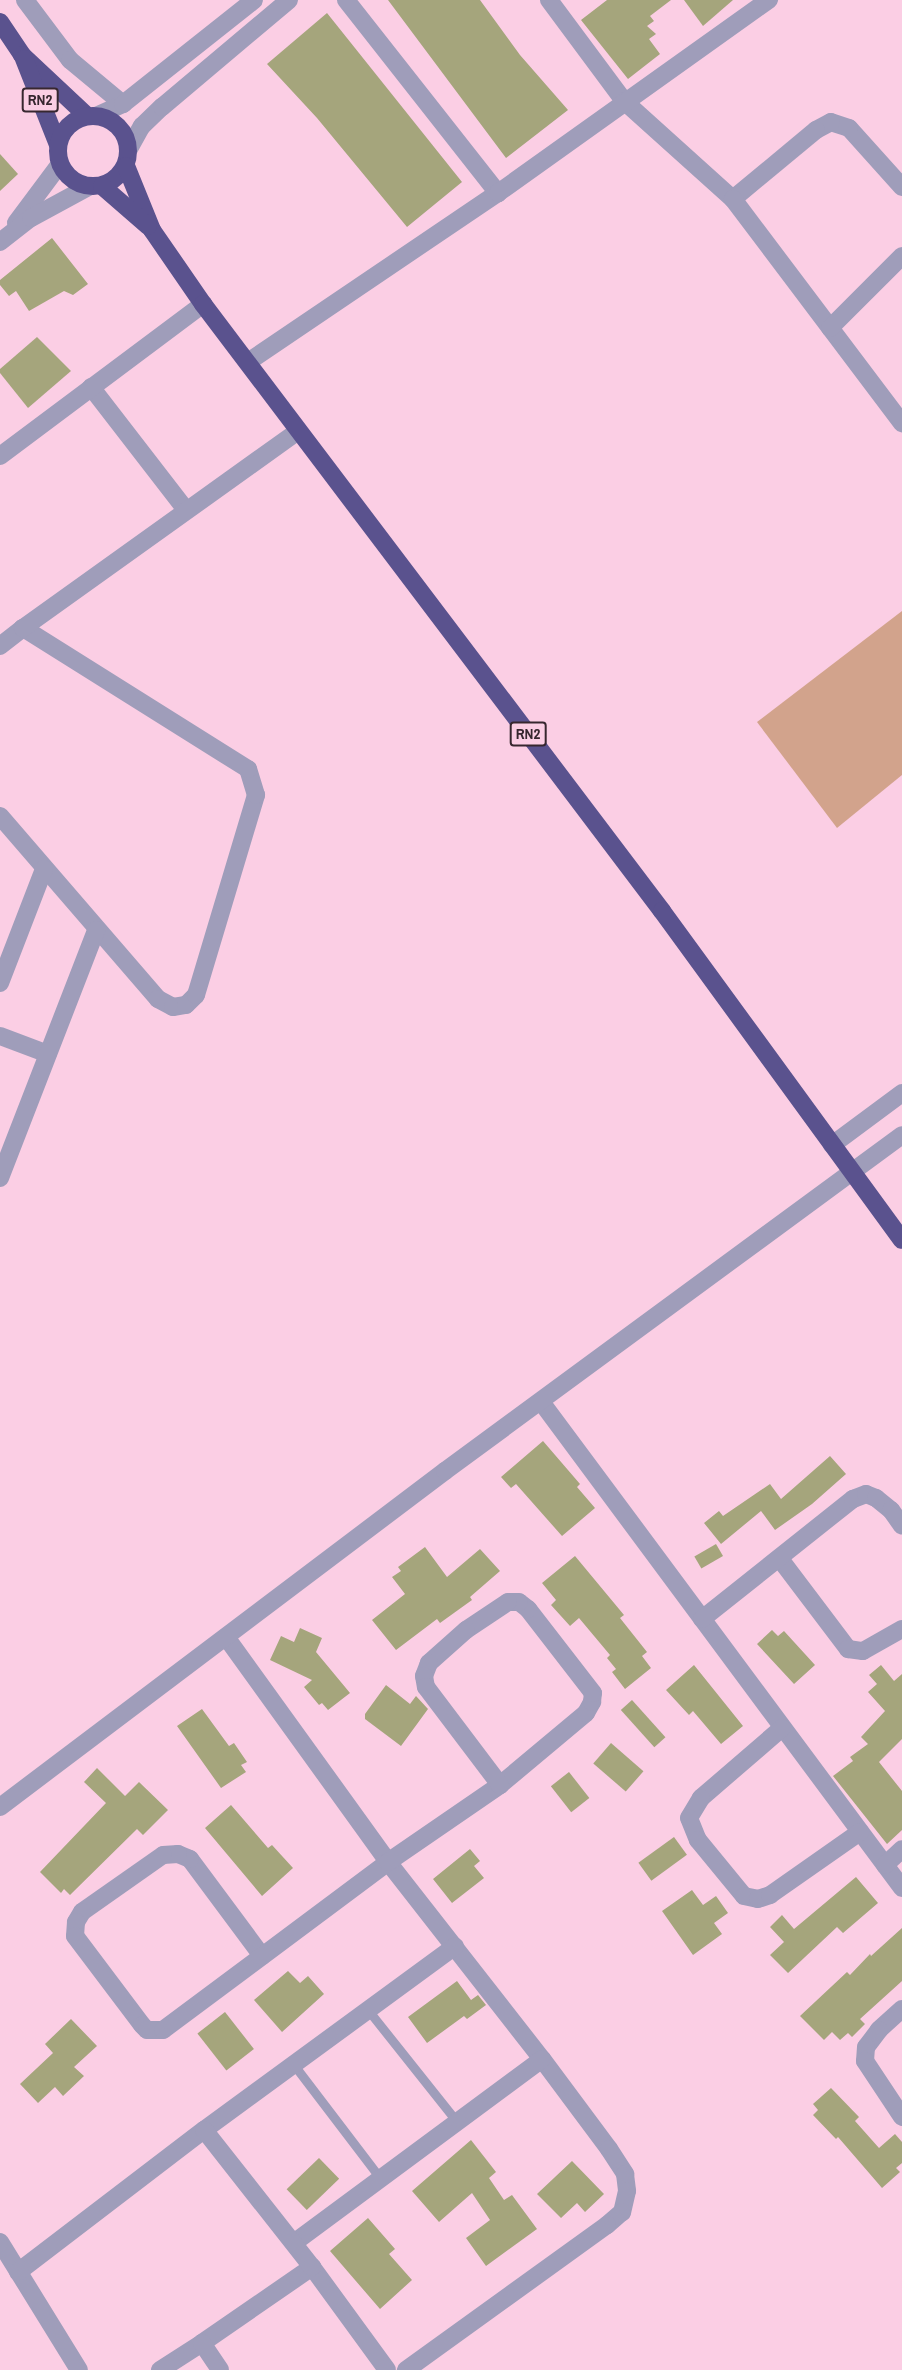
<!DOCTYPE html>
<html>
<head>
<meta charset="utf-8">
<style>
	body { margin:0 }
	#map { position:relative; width:902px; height:2370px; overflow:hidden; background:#fbcee4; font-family:"Archivo Narrow",sans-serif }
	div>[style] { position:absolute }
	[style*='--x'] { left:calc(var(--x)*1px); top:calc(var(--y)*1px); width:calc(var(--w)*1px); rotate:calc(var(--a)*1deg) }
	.green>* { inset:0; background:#d2a38c }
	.building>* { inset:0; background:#a5a57c; transform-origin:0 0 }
	.lane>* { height:9px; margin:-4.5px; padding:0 4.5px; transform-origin:4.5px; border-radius:4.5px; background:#9f9dba }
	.street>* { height:18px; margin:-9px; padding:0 9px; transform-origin:9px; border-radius:9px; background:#9f9dba }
	.highway>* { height:18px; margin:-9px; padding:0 9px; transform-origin:9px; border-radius:9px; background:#5a528e }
	.highway>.ring { margin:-9px; padding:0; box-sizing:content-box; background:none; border:18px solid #5a528e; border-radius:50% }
	span { translate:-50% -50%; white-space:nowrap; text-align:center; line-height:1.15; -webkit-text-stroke:6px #fbcee4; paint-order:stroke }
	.shield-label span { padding:2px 4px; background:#fbcee4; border:2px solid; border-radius:4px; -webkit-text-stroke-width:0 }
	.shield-label { font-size:15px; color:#37272f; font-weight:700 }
</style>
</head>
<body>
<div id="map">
	<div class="green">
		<div style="clip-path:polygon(902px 611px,902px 775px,837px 828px,757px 722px)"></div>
	</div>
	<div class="building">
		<div style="clip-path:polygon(388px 0,480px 0,520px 55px,568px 110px,506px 158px)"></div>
		<div style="clip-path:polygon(607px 0,671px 0,650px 16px,654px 21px,647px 26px,656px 34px,649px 39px,660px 54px,628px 79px,581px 20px)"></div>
		<div style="clip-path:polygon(684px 0,733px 0,703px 26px)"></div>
		<div style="clip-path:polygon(327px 13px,462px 182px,407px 227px,317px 118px,267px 64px)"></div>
		<div style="clip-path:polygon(0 154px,18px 174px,0 191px)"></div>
		<div style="clip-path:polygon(52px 238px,88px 284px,73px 295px,64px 291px,29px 311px,16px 291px,9px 296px,0 285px,0 280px)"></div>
		<div style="clip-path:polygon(37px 337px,71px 371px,28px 408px,0 373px,0 369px)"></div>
		<div style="clip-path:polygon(543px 1441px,580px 1484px,577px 1487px,595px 1508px,562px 1536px,516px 1484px,511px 1488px,501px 1477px)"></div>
		<div style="clip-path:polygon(830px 1456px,846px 1474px,812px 1504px,775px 1530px,761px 1511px,721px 1544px,704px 1523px,719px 1511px,723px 1516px,770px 1484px,781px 1499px)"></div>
		<div style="left:716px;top:1544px;width:14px;height:25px;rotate:60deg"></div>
		<div style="clip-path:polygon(425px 1547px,447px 1577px,480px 1549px,500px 1571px,470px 1597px,472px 1600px,440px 1623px,437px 1619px,396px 1650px,372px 1620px,405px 1594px,392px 1577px,401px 1571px,398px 1567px)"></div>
		<div style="clip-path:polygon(575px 1556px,624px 1615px,620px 1618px,647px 1652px,642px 1656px,651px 1668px,625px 1689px,612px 1672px,616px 1669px,607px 1658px,610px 1655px,579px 1618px,570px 1626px,551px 1605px,556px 1600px,542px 1583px)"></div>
		<div style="clip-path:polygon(300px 1628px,322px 1638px,316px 1652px,350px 1693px,328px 1710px,322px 1703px,319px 1705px,304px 1687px,312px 1680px,270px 1660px,281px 1636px,294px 1642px)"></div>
		<div style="clip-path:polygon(772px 1630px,778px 1636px,784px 1631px,815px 1665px,794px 1684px,757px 1644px)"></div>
		<div style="clip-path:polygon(694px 1665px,743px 1726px,721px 1744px,693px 1711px,689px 1715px,666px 1690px)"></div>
		<div style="clip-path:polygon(881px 1665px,894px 1681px,902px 1674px,902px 1739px,879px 1762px,902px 1791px,902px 1830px,887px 1844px,833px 1776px,853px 1761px,850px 1757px,868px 1744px,861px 1737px,885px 1711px,868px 1692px,877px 1684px,869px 1675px)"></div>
		<div style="clip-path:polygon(386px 1685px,410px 1704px,416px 1696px,428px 1709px,401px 1746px,365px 1719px,365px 1714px)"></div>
		<div style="left:632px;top:1700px;width:50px;height:15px;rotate:48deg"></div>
		<div style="clip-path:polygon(202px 1709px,229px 1746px,234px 1743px,247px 1762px,241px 1765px,246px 1772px,221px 1788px,177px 1726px)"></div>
		<div style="left:611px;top:1743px;width:43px;height:27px;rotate:41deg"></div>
		<div style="clip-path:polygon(97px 1768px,125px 1796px,139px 1782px,168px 1810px,143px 1835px,137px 1829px,70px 1895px,64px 1889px,61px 1893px,40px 1872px,106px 1803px,84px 1782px)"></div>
		<div style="left:569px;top:1772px;width:33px;height:23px;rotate:52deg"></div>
		<div style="clip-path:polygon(231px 1805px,268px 1848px,272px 1845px,293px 1868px,262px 1896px,205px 1828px)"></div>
		<div style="left:674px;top:1837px;width:22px;height:44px;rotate:54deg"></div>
		<div style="clip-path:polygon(470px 1849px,480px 1861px,474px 1866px,484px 1878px,452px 1903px,433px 1879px)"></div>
		<div style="clip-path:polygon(856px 1877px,878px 1903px,843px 1933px,837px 1927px,788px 1973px,770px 1955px,784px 1942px,770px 1927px,782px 1915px,794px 1929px)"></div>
		<div style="clip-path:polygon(692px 1890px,703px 1905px,716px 1896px,728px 1913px,714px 1923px,722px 1934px,693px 1955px,662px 1911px)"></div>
		<div style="clip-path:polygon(902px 1928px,902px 1981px,860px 2019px,865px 2024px,852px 2037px,848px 2033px,840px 2040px,832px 2032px,824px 2040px,800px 2016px,847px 1972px,850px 1975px,870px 1954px,871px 1956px)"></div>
		<div style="clip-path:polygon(288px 1971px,300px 1983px,308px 1976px,324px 1994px,282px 2032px,254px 2000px)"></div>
		<div style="clip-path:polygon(457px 1981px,471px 2000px,478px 1995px,486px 2005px,467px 2019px,464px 2016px,427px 2043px,408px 2017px)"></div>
		<div style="left:225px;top:2012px;width:47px;height:35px;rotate:52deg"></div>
		<div style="clip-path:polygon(71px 2019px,97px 2046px,74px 2067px,84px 2076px,63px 2096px,55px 2087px,38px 2103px,20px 2084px,53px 2053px,45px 2044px)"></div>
		<div style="clip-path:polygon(831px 2088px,859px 2117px,855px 2121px,879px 2148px,895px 2134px,902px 2142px,902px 2163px,896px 2168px,900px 2172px,882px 2188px,838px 2137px,836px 2139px,813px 2115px,818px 2110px,813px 2104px)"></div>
		<div style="clip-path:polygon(471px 2140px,496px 2172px,489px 2178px,504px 2200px,512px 2195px,537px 2229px,486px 2266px,466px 2238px,490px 2220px,472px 2193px,439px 2222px,412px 2191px)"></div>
		<div style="left:319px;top:2158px;width:29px;height:45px;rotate:46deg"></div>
		<div style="clip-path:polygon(572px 2161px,604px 2194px,585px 2212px,577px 2203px,561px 2218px,537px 2194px)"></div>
		<div style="clip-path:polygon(368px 2218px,395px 2249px,389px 2254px,412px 2280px,380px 2309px,330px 2251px)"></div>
	</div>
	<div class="lane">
		<div style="--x:368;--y:2010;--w:143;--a:51.5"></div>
		<div style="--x:294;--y:2065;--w:143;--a:52.7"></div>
	</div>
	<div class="street">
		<div style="--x:25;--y:0;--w:75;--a:53.1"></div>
		<div style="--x:70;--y:60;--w:69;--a:39.7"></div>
		<div style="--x:346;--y:0;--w:246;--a:51.8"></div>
		<div style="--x:549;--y:0;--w:126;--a:53.4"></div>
		<div style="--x:624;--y:101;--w:147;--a:42"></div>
		<div style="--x:96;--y:116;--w:30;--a:-24"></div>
		<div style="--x:123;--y:104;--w:167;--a:-38.4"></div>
		<div style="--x:129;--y:149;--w:26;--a:-61"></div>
		<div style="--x:142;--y:126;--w:28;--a:-44"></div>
		<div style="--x:162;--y:107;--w:166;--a:-40.1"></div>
		<div style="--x:902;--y:187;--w:79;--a:-131.9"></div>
		<div style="--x:849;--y:128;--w:19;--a:-162"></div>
		<div style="--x:831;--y:122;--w:17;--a:152"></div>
		<div style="--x:816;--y:130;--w:108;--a:140.3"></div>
		<div style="--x:733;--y:199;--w:281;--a:53"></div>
		<div style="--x:16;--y:223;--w:74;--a:-53.3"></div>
		<div style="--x:0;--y:242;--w:39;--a:-38"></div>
		<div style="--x:31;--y:218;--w:65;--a:-28.5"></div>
		<div style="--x:830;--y:328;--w:102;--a:-45"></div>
		<div style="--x:248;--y:362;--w:302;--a:-34.1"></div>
		<div style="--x:498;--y:193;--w:333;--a:-35.5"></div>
		<div style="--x:91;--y:387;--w:155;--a:52.3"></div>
		<div style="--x:0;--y:456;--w:254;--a:-36.8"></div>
		<div style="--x:0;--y:646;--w:29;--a:-38"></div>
		<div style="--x:0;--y:816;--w:242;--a:49.2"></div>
		<div style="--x:158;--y:999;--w:17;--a:28"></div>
		<div style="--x:173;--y:1007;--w:13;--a:-9"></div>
		<div style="--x:186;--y:1005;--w:14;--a:-45"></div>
		<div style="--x:196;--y:995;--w:209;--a:-73.3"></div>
		<div style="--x:256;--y:795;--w:27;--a:-107"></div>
		<div style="--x:248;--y:769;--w:266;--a:-147.9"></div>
		<div style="--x:23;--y:628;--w:338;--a:-35.6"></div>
		<div style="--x:0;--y:983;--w:122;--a:-68.9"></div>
		<div style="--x:0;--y:1036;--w:51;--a:20.6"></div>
		<div style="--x:832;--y:1145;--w:87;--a:-36.6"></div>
		<div style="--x:0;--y:1178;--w:266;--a:-68.8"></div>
		<div style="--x:542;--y:1403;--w:604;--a:53.41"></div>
		<div style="--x:780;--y:1559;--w:113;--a:52.9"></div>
		<div style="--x:848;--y:1649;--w:15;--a:8"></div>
		<div style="--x:863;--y:1651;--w:45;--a:-29.4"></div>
		<div style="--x:702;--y:1619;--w:193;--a:-38.5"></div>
		<div style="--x:853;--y:1499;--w:14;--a:-21"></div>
		<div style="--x:866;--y:1494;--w:11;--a:22"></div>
		<div style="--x:876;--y:1498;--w:19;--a:39"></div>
		<div style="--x:891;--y:1510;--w:19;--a:55"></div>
		<div style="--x:226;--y:1637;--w:277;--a:54.2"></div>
		<div style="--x:388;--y:1862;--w:250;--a:52"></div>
		<div style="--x:542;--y:2059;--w:112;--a:53.3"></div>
		<div style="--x:609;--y:2149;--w:30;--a:57"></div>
		<div style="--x:625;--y:2174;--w:17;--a:83"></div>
		<div style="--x:627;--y:2191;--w:22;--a:103"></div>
		<div style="--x:622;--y:2212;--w:20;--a:139"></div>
		<div style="--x:607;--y:2225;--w:248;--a:144.2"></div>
		<div style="--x:782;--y:1728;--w:107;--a:139.2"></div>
		<div style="--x:701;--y:1798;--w:23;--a:121"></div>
		<div style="--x:689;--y:1818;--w:24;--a:68"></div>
		<div style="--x:698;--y:1840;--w:72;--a:50.6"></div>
		<div style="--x:744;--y:1896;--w:14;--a:12"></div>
		<div style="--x:758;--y:1899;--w:13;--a:-18"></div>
		<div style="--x:770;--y:1895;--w:110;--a:-35"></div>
		<div style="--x:0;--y:1807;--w:558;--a:-37.05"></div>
		<div style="--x:445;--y:1471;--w:567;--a:-36.32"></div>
		<div style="--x:885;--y:1865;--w:23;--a:-43"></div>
		<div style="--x:262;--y:1956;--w:121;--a:-126.6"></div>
		<div style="--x:190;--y:1859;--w:13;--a:-157"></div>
		<div style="--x:178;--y:1854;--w:15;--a:176"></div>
		<div style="--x:163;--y:1855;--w:99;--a:144.9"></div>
		<div style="--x:82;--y:1912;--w:12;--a:121"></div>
		<div style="--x:76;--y:1922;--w:14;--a:94"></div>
		<div style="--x:75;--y:1936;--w:111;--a:53"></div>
		<div style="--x:142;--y:2025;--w:7;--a:45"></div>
		<div style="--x:147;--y:2030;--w:16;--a:0"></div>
		<div style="--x:163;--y:2030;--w:281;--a:-36.7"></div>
		<div style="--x:388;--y:1862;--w:136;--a:-34.5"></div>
		<div style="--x:500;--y:1785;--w:112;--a:-39.9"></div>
		<div style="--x:586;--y:1713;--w:13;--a:-61"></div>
		<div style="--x:592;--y:1702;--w:9;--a:-84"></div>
		<div style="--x:593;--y:1693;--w:106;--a:-127.7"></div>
		<div style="--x:528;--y:1609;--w:11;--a:-142"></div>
		<div style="--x:519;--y:1602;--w:11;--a:180"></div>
		<div style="--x:508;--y:1602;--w:50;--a:146.3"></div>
		<div style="--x:466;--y:1630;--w:50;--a:138.3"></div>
		<div style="--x:429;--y:1663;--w:14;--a:111"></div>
		<div style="--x:424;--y:1676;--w:11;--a:80"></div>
		<div style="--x:426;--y:1687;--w:123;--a:52.9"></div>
		<div style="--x:902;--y:2009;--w:31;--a:138"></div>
		<div style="--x:879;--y:2030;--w:21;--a:127"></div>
		<div style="--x:866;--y:2047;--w:14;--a:94"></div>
		<div style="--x:865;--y:2061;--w:67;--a:56.5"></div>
		<div style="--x:0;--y:2242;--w:150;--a:58.3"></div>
		<div style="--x:295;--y:2242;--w:307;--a:-36.5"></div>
		<div style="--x:312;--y:2267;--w:127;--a:53.9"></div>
		<div style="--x:18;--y:2272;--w:234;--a:-37.4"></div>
		<div style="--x:204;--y:2130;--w:311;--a:-36.2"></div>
		<div style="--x:202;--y:2343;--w:134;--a:-34.6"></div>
		<div style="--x:312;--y:2267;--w:174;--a:-128.2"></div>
		<div style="--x:160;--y:2370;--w:50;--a:-32.7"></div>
		<div style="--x:202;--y:2343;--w:32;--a:56"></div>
	</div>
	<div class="highway">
		<div style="--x:0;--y:22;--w:40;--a:56"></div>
		<div style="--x:22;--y:55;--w:89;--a:43.2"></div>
		<div style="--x:24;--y:59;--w:92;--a:68.4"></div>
		<div class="ring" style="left:58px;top:116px;width:52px;height:52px"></div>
		<div style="--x:126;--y:166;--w:69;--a:67.9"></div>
		<div style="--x:152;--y:230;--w:90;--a:55.4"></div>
		<div style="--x:203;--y:304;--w:761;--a:52.9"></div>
		<div style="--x:662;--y:911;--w:407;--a:53.9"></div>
		<div style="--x:102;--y:186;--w:61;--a:41"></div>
	</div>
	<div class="shield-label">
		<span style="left:40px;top:100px">RN2</span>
		<span style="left:528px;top:734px">RN2</span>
	</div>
</div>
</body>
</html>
